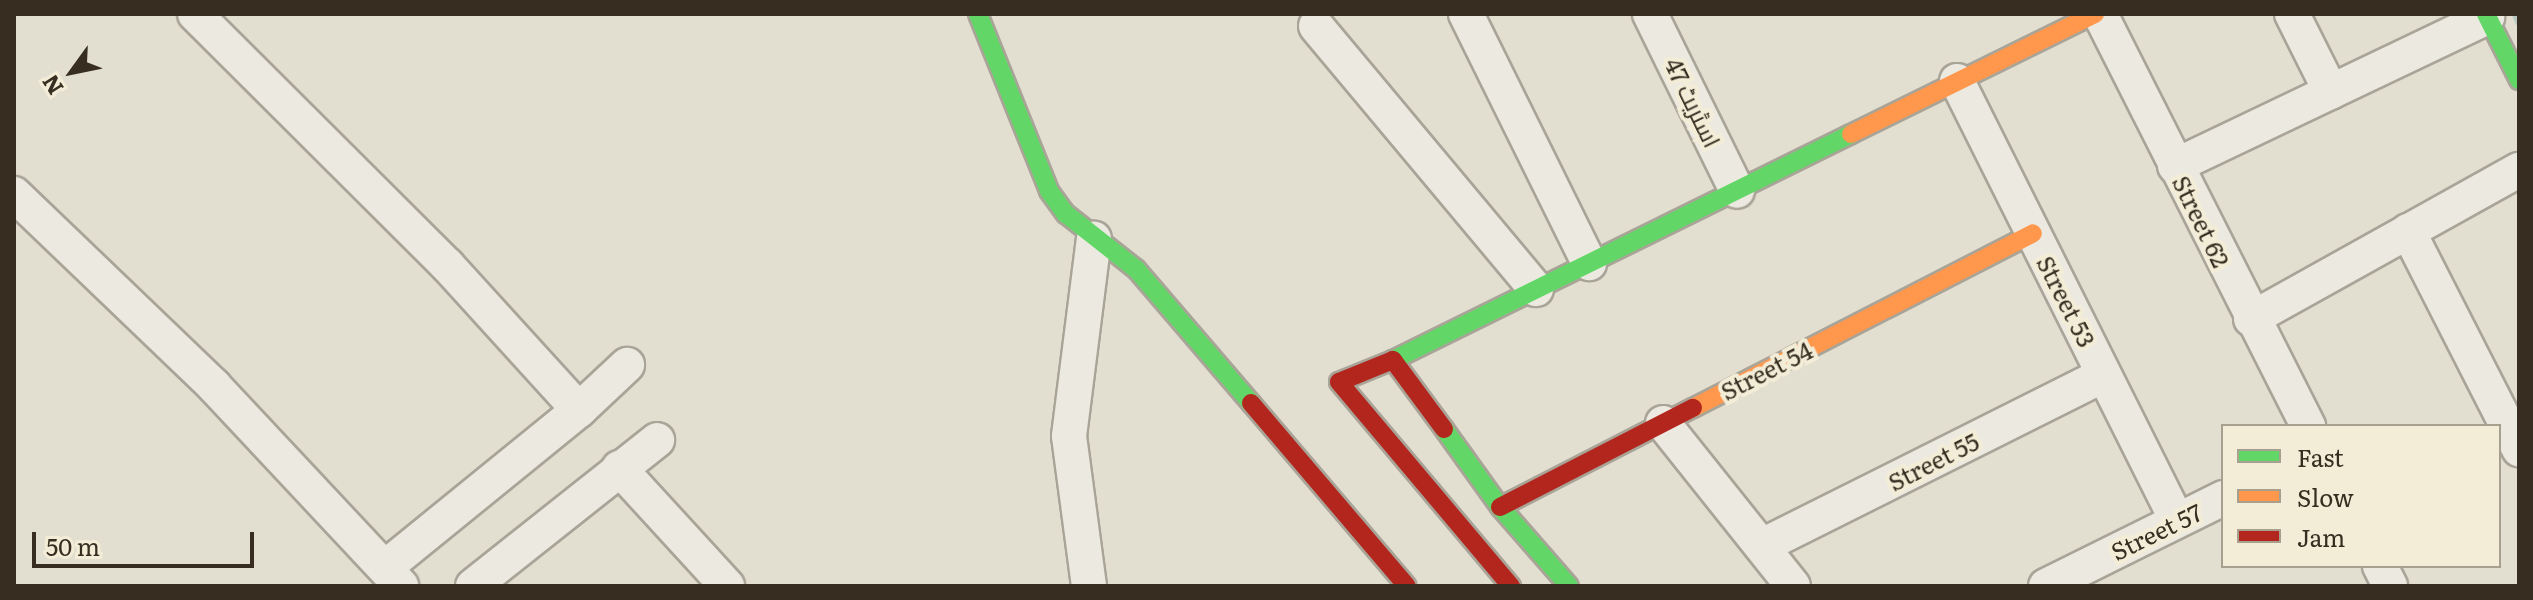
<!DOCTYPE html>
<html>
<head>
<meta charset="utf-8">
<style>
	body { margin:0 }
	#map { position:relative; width:2533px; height:600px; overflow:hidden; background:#e3dfd0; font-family:Literata,Cairo,serif }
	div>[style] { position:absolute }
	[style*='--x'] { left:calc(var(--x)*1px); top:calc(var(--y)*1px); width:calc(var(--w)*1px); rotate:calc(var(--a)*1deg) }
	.stream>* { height:9px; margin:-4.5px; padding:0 4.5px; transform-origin:4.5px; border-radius:4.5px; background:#bac9c1 }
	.roads { filter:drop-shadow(2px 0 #a9a498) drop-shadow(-2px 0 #a9a498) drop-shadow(0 2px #a9a498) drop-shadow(0 -2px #a9a498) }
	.street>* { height:34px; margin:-17px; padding:0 17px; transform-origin:17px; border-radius:17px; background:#ece9e1 }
	.fast>* { height:18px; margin:-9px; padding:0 9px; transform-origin:9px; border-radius:9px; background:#63d668 }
	.slow>* { height:18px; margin:-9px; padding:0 9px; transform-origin:9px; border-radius:9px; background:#ff974d }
	.jam>* { height:18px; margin:-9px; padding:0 9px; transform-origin:9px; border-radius:9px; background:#b3261e }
	span { translate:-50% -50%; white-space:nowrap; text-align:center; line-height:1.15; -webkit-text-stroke:8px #f3edd7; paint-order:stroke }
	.street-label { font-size:24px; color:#372d21 }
	.frame { position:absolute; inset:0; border:16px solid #372d21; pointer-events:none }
	.legend { position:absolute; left:2221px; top:424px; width:280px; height:144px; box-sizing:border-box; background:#f3edd7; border:2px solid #a8a08e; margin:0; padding:10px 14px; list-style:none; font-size:24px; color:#372d21 }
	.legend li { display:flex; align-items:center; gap:16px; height:40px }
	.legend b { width:40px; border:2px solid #a8a08e }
	.north { position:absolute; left:32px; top:32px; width:80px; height:80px; -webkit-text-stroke:6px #f3edd7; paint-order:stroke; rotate:237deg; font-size:22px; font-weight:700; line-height:32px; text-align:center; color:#372d21 }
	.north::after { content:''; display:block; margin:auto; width:28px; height:36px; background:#372d21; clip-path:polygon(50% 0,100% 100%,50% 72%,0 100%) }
	.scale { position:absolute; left:32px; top:532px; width:222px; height:36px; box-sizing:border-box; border:4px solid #372d21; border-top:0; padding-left:10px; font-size:24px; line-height:28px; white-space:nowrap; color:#372d21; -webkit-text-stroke:6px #f3edd7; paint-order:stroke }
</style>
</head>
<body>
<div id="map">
	<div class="stream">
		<div style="--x:2516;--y:14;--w:8;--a:67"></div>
	</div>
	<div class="roads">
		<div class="street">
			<div style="--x:195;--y:14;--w:356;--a:44.9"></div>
			<div style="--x:447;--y:265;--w:196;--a:47.7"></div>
			<div style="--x:1466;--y:14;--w:278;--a:63.7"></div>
			<div style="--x:1650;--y:14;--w:197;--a:63.8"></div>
			<div style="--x:2100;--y:14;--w:462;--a:63.2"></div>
			<div style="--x:2292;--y:14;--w:87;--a:63.4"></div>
			<div style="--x:1316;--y:26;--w:343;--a:50.1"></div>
			<div style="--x:1957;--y:81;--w:491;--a:63.4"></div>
			<div style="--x:2175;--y:166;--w:346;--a:-25.5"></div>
			<div style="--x:14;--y:194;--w:277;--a:43.8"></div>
			<div style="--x:214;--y:386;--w:274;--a:46.9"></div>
			<div style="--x:2408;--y:231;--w:245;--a:63"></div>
			<div style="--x:2251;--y:319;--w:307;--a:-29.1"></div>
			<div style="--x:1663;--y:423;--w:208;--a:51.4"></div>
			<div style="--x:619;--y:468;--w:160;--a:47.5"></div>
			<div style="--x:1762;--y:546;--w:382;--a:-26.6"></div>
			<div style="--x:387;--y:566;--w:247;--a:-39.1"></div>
			<div style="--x:579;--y:410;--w:66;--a:-43.2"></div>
			<div style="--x:2380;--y:566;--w:22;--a:63"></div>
			<div style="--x:473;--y:586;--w:235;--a:-38.4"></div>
			<div style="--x:1089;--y:586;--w:151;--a:-97.6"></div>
			<div style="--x:1069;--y:436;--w:199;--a:-82.8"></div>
			<div style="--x:2046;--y:586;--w:198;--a:-26.4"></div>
		</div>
		<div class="fast">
			<div style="--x:978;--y:14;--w:191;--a:68.1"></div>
			<div style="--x:1049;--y:191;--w:29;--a:54"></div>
			<div style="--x:1066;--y:214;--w:89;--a:38.2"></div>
			<div style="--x:1136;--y:269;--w:177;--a:49.4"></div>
			<div style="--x:2486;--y:14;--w:74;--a:63.4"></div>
			<div style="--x:1393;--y:360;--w:511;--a:-26.26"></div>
			<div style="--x:1444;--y:429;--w:96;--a:54.3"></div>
			<div style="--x:1500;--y:507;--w:105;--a:48.9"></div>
		</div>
		<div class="slow">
			<div style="--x:1851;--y:134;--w:272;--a:-26.2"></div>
			<div style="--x:1693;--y:408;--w:382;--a:-27.2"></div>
		</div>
		<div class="jam">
			<div style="--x:1251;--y:403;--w:240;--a:49.6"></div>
			<div style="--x:1444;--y:429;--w:86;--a:-126.5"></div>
			<div style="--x:1393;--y:360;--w:58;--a:157.8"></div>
			<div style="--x:1339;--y:382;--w:267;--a:49.9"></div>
			<div style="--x:1500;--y:507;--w:217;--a:-27.2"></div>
		</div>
	</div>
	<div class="street-label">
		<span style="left:1694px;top:102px;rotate:64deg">اسٹریٹ 47</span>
		<span style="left:2202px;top:221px;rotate:64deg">Street 62</span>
		<span style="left:2067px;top:301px;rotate:63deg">Street 53</span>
		<span style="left:1766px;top:370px;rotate:-27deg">Street 54</span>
		<span style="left:1933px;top:461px;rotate:-27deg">Street 55</span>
		<span style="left:2156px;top:531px;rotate:-26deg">Street 57</span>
	</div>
	<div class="frame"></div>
	<ul class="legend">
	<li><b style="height:10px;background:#63d668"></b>Fast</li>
	<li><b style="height:10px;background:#ff974d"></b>Slow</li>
	<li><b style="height:10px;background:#b3261e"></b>Jam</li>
	</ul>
	<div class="north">N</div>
	<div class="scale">50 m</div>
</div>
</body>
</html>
